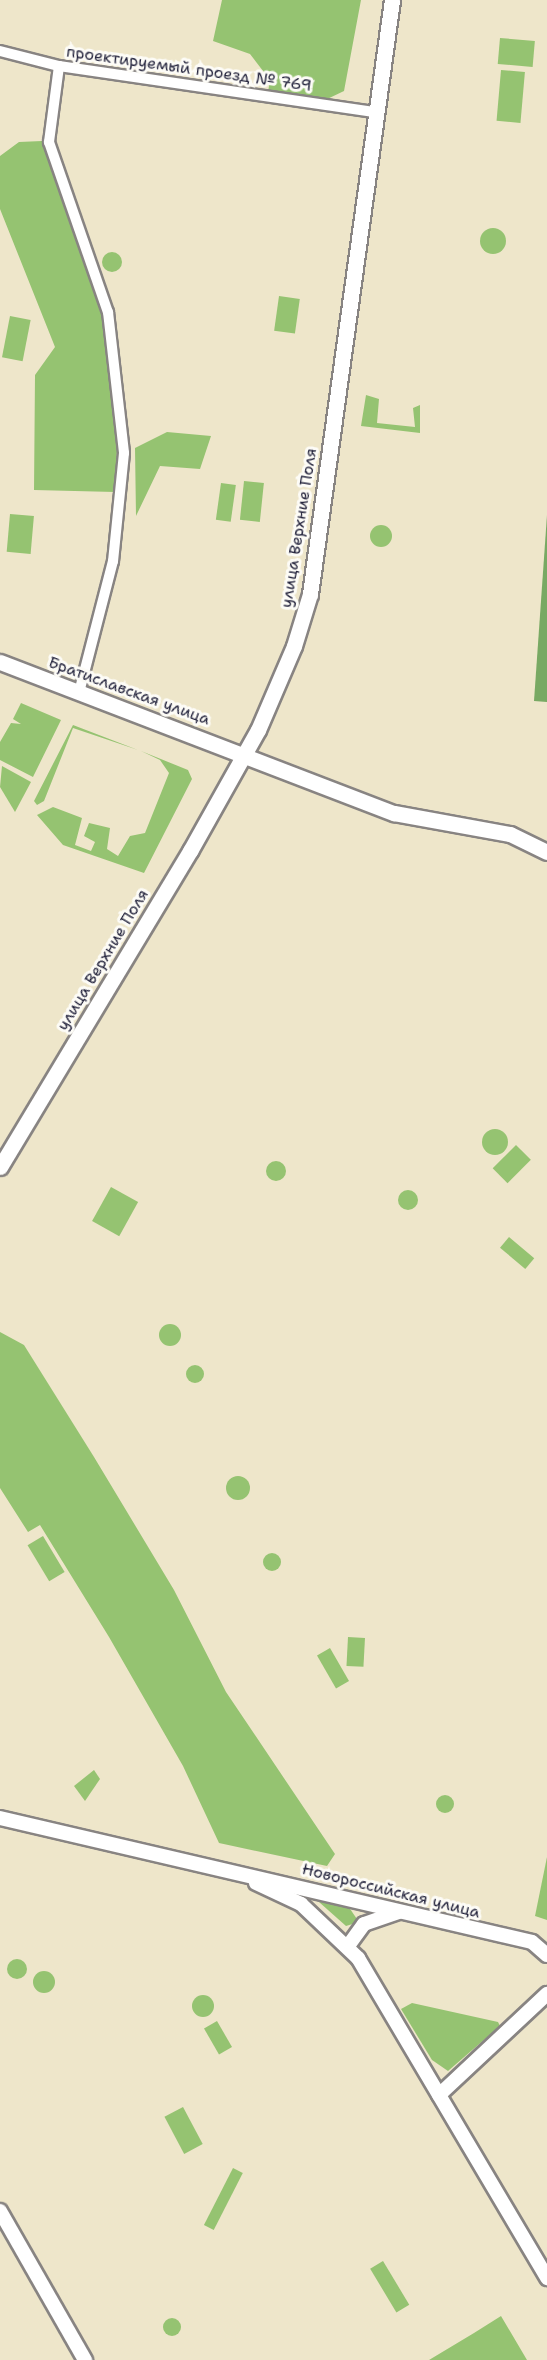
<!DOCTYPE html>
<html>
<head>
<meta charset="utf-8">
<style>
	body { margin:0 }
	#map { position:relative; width:547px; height:2360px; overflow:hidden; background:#eee6ca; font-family:"Shantell Sans",sans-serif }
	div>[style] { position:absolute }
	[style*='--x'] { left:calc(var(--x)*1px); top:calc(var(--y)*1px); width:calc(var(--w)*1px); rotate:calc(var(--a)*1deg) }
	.green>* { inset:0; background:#95c371; transform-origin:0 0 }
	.round { border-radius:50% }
	.forest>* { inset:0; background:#78a963 }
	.roads { filter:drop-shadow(2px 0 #888482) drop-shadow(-2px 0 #888482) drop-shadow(0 2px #888482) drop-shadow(0 -2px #888482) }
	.minor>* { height:10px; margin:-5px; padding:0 5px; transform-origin:5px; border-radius:5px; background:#fff }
	.tertiary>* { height:14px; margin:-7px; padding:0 7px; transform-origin:7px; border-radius:7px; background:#fff }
	.secondary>* { height:15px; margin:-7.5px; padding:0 7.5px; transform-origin:7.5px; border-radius:7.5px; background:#fff }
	span { translate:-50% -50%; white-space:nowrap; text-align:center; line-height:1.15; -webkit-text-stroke:6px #fdfcf7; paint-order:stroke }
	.street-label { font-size:16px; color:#22223b }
</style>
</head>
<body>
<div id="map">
	<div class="green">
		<div style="clip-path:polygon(222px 0,361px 0,344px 91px,323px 101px,268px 92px,270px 80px,250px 54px,213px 41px)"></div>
		<div style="left:500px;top:38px;width:35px;height:26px;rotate:5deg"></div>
		<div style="left:501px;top:70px;width:24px;height:51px;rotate:5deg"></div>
		<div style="clip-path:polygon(42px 141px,95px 286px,104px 326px,117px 451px,115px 492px,34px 490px,35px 375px,55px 347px,0 209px,0 156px,19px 142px)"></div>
		<div class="round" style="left:480px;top:228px;width:26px;height:26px"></div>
		<div class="round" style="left:102px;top:252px;width:20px;height:20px"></div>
		<div style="left:279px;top:296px;width:21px;height:35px;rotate:8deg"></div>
		<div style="left:10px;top:316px;width:21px;height:42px;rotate:11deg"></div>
		<div style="clip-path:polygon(366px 395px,379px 399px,377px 423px,415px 427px,413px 408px,420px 405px,420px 433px,361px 426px)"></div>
		<div style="clip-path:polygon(167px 432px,211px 436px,200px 469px,160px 466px,136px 516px,135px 448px)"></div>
		<div style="left:244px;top:481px;width:20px;height:39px;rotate:6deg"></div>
		<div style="left:221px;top:483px;width:15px;height:37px;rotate:8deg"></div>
		<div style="left:10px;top:514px;width:24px;height:38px;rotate:5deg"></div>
		<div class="round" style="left:370px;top:525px;width:22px;height:22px"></div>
		<div style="clip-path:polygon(21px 703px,61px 720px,33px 777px,0 760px,0 742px,11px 723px,21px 724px,13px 719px)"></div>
		<div style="clip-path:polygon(73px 725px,138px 750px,73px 728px,44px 801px,37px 805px,34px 801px)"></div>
		<div style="clip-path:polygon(141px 751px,188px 770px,192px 779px,144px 873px,63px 845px,37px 815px,53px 807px,82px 818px,75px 845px,91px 851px,95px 842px,84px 836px,89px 823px,110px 828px,107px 849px,118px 856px,130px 836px,145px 833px,169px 773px,160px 760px)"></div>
		<div style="clip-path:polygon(2px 766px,31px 782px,15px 812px,0 787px)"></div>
		<div class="round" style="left:482px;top:1129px;width:26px;height:26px"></div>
		<div style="left:516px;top:1145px;width:21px;height:33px;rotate:45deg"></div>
		<div class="round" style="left:266px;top:1161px;width:20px;height:20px"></div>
		<div style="left:111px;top:1187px;width:31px;height:39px;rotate:29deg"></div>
		<div class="round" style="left:398px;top:1190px;width:20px;height:20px"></div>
		<div style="left:509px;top:1237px;width:33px;height:14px;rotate:40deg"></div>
		<div class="round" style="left:159px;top:1324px;width:22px;height:22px"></div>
		<div style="clip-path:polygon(0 1332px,24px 1345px,94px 1457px,174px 1590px,226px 1692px,335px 1854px,327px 1866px,219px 1843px,183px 1766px,109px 1637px,40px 1525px,28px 1532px,0 1488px)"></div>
		<div class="round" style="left:186px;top:1365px;width:18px;height:18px"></div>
		<div class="round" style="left:226px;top:1476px;width:24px;height:24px"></div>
		<div style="left:43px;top:1536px;width:42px;height:18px;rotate:59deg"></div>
		<div class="round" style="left:263px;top:1553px;width:18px;height:18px"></div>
		<div style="left:348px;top:1637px;width:17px;height:29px;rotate:3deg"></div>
		<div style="left:330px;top:1648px;width:38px;height:15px;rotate:60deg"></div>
		<div style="clip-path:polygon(94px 1770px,100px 1779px,85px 1801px,74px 1786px)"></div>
		<div class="round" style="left:436px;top:1795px;width:18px;height:18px"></div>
		<div style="clip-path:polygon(547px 1857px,547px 1920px,535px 1916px)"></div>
		<div style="clip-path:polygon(310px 1894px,346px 1903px,359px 1922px,346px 1926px)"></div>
		<div class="round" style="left:7px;top:1959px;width:20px;height:20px"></div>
		<div class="round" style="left:33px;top:1971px;width:22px;height:22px"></div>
		<div class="round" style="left:192px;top:1995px;width:22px;height:22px"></div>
		<div style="clip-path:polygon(412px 2003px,498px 2022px,500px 2026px,448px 2071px,432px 2060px,401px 2009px)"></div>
		<div style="left:217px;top:2021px;width:30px;height:15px;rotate:60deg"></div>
		<div style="left:183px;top:2107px;width:42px;height:21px;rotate:62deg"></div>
		<div style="left:233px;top:2168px;width:11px;height:64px;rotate:27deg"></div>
		<div style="left:383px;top:2261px;width:51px;height:15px;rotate:59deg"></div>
		<div style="clip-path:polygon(501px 2316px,527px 2360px,429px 2360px,474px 2333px)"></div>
		<div class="round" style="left:163px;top:2318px;width:18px;height:18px"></div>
	</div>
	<div class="forest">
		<div style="clip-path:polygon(547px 515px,547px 702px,534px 701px)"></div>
	</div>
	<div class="roads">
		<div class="minor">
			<div style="--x:0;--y:51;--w:61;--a:14.3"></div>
			<div style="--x:59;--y:66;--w:320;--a:8.3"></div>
			<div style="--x:59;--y:66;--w:77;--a:97.5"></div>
			<div style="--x:49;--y:142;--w:180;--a:70.9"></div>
			<div style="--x:108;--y:312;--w:142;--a:83.5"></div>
			<div style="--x:124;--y:453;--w:109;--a:95.8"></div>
			<div style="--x:113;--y:561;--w:135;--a:104.5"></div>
		</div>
		<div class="tertiary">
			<div style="--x:0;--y:1818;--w:546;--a:13.12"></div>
			<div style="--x:532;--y:1942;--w:20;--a:41"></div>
			<div style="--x:256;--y:1883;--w:50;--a:25"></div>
			<div style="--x:301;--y:1904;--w:79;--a:43.5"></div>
			<div style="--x:358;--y:1958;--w:372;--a:59.4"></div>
			<div style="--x:348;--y:1946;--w:27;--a:-54"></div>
			<div style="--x:364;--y:1924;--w:37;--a:-19"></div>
			<div style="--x:439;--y:2095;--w:148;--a:-43.1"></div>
			<div style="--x:0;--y:2211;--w:172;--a:60.3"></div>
		</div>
		<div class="secondary">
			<div style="--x:0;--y:662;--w:422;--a:21"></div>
			<div style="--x:394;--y:813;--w:118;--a:10.3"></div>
			<div style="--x:510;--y:834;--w:41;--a:25.9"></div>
			<div style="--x:0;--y:1167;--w:369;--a:-59"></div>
			<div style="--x:190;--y:851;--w:139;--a:-60.7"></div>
			<div style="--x:258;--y:730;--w:91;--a:-66.8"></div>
			<div style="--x:294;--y:646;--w:54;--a:-72.9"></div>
			<div style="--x:310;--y:594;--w:600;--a:-82.14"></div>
		</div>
	</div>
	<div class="street-label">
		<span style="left:189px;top:69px;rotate:8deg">проектируемый проезд № 769</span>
		<span style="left:299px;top:528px;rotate:-81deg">улица Верхние Поля</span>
		<span style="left:129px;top:691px;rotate:20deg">Братиславская улица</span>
		<span style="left:103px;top:960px;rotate:-59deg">улица Верхние Поля</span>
		<span style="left:391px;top:1891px;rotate:14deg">Новороссийская улица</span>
	</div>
</div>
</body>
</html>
